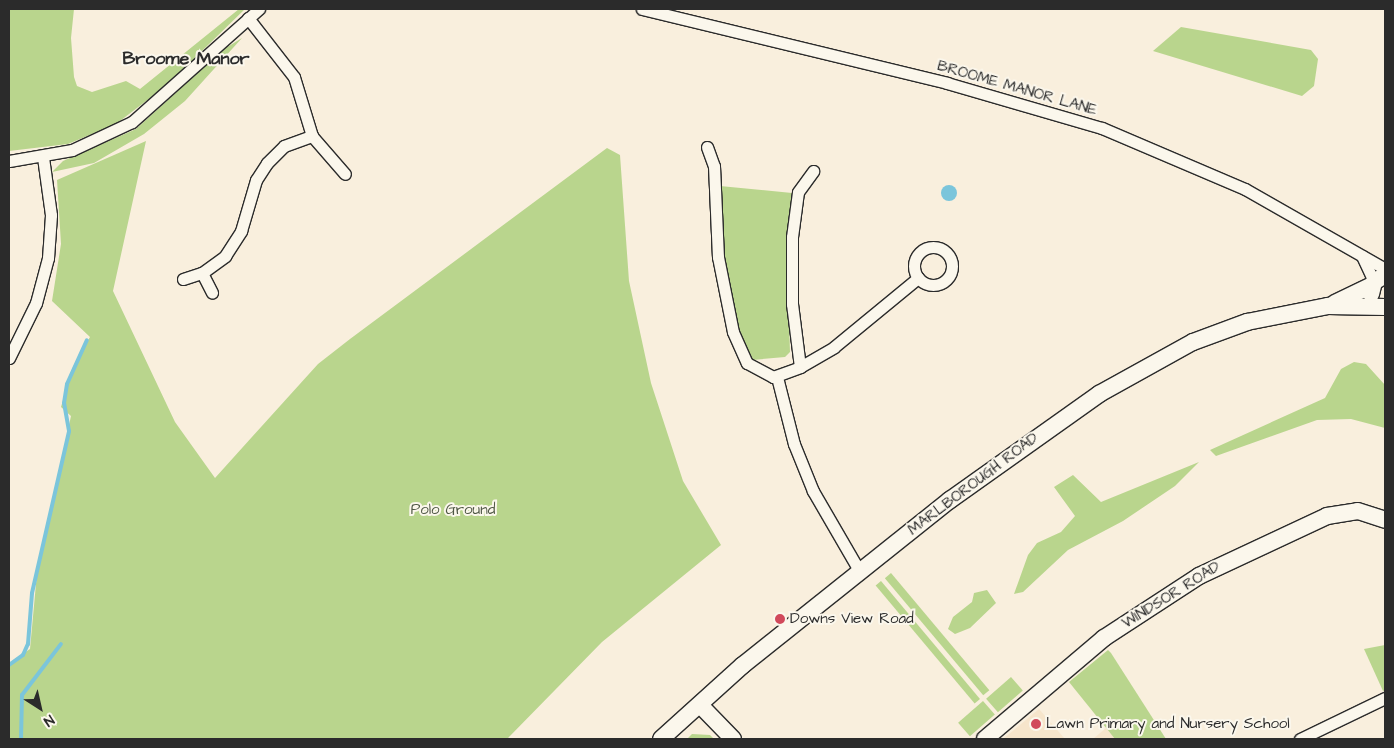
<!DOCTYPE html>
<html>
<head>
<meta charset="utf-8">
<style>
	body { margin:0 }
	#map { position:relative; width:1394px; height:748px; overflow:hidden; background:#f9efdd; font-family:"Architects Daughter",sans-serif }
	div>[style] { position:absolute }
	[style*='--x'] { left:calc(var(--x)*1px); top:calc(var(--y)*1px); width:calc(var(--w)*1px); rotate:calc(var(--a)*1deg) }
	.built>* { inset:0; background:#f6e5cb }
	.green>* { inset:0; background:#b9d58d; transform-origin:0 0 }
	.water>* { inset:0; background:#7bc5db }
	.round { border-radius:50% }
	.stream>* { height:4px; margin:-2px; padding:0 2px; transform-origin:2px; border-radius:2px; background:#7bc5db }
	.roads { filter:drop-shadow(1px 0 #2b2b2b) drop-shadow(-1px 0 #2b2b2b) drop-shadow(0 1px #2b2b2b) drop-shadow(0 -1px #2b2b2b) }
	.street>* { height:11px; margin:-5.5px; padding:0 5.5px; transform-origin:5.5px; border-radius:5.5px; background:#fbf7ec }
	.street>.ring { margin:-5.5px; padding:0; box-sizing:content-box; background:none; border:11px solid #fbf7ec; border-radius:50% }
	.secondary>* { height:16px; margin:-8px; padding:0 8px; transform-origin:8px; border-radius:8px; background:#fbf7ec }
	.dots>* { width:14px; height:14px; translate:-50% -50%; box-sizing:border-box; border:2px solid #fbf7ec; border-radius:50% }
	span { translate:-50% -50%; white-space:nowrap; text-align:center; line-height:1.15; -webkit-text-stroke:4px #fbf7ec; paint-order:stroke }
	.street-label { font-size:15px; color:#2b2b2b }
	.park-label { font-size:15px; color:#4e5644 }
	.poi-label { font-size:15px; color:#2b2b2b }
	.left { translate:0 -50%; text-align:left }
	.quarter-label { font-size:18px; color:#2b2b2b; font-weight:700 }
	.frame { position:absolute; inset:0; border:10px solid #2b2b2b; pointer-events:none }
	.north { position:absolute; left:15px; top:683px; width:50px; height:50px; -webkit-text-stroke:4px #fbf7ec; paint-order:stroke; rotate:145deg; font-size:14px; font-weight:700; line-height:20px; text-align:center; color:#2b2b2b }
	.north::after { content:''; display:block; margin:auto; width:18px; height:22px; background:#2b2b2b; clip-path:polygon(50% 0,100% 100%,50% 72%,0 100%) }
</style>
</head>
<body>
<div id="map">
	<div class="built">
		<div style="clip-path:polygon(1039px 709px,1065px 739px,1003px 739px)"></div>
		<div style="clip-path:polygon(1106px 728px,1115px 739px,1093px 739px)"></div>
	</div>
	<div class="green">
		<div style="clip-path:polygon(9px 9px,74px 9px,71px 38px,74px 77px,77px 86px,92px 92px,126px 81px,140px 89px,239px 9px,245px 9px,167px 85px,116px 124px,68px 144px,9px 151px)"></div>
		<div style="clip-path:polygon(1181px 27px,1311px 50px,1318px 59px,1314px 86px,1302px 96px,1153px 51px)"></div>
		<div style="clip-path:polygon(242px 38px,185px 101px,144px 134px,94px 163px,52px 172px,63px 161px,136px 129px,224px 49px)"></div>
		<div style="clip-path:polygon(146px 141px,113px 291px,175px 422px,215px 478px,318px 364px,350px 339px,607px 148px,620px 155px,629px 281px,651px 383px,683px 481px,721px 545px,602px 642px,507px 739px,9px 739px,9px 663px,30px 649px,37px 573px,71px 416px,61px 407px,73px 367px,90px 337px,52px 301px,61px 244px,57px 180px)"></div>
		<div style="clip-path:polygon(720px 186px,792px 193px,787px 262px,790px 352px,785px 357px,752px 360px,740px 345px,724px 262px)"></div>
		<div style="clip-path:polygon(1354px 362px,1366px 364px,1385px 385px,1385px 428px,1351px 419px,1317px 420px,1216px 456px,1210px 450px,1325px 398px,1341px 369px)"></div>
		<div style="clip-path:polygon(1199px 462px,1175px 486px,1123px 521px,1068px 550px,1023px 592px,1014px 594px,1028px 555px,1037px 543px,1061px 532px,1075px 516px,1054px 487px,1073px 475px,1101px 502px)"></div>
		<div style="left:891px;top:573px;width:153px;height:8px;rotate:50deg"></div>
		<div style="left:881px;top:581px;width:154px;height:7px;rotate:50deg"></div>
		<div style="clip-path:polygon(987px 590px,996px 603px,970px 628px,955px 634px,948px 629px,953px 617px,972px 602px,974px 593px)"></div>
		<div style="clip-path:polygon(1385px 645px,1385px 690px,1383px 691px,1364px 649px)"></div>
		<div style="clip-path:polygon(1108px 650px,1111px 653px,1166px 739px,1115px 739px,1069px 682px)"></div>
		<div style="left:1011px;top:677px;width:18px;height:33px;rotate:49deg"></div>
		<div style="left:983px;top:701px;width:18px;height:33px;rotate:49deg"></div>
		<div style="clip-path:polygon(692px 734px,710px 735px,714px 739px,687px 739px)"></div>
	</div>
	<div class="water">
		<div class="round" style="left:941px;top:185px;width:16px;height:16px"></div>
	</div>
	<div class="stream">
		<div style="--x:9;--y:665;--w:17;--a:-36"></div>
		<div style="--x:23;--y:655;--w:12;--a:-66"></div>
		<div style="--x:28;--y:644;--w:51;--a:-85.5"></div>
		<div style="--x:32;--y:593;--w:166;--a:-77.1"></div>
		<div style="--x:69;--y:431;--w:28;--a:-100"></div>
		<div style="--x:64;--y:403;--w:19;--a:-81"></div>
		<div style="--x:67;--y:384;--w:48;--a:-65.6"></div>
		<div style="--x:21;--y:739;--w:44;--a:-88.7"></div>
		<div style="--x:22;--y:695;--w:64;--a:-52.6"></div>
	</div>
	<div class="roads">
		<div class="street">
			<div style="--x:642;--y:9;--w:314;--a:13.6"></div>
			<div style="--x:947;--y:83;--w:161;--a:16.2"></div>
			<div style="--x:1102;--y:128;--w:155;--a:23.1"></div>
			<div style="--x:1245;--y:189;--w:161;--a:29.7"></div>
			<div style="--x:248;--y:18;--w:75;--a:52.1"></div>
			<div style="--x:294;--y:77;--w:62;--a:73"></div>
			<div style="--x:312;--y:136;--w:50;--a:49"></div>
			<div style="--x:707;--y:147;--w:20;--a:70"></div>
			<div style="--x:714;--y:166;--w:91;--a:87.5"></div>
			<div style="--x:718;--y:257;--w:76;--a:78.7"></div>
			<div style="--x:733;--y:332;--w:34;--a:66"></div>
			<div style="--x:747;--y:363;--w:30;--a:28"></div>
			<div style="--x:773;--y:377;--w:29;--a:-20"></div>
			<div style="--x:800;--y:367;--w:64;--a:-97.2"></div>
			<div style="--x:792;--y:304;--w:67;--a:-90"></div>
			<div style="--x:792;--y:237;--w:45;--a:-82.4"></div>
			<div style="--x:798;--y:192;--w:26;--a:-54"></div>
			<div style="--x:9;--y:161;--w:64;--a:-9.9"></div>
			<div style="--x:72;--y:150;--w:66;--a:-25"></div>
			<div style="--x:132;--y:122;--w:170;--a:-41.7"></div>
			<div class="ring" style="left:914px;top:247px;width:27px;height:27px"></div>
			<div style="--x:1362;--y:256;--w:29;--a:65"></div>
			<div style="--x:202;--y:273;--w:22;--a:63"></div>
			<div style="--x:183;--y:279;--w:20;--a:-18"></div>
			<div style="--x:202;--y:273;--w:29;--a:-36"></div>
			<div style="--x:225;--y:256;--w:30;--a:-57"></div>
			<div style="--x:241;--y:231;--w:53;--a:-73.6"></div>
			<div style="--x:256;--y:180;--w:20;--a:-57"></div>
			<div style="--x:267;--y:163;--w:24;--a:-45"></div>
			<div style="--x:284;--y:146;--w:30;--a:-20"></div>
			<div style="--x:9;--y:358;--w:61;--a:-63.9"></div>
			<div style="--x:36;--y:303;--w:47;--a:-75.1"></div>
			<div style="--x:48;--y:258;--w:43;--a:-86"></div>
			<div style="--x:51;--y:215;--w:59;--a:-97.9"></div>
			<div style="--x:800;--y:367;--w:39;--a:-30"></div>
			<div style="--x:834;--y:347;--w:109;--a:-39.4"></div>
			<div style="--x:777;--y:377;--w:69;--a:75.8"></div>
			<div style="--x:794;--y:444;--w:51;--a:68"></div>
			<div style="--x:813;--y:491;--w:94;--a:59.9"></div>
			<div style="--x:1300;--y:739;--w:94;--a:-25.8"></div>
		</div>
		<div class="secondary">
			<div style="--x:1371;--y:294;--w:12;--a:-76"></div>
			<div style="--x:1374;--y:282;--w:13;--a:-32"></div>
			<div style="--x:1335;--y:303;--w:41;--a:-25.9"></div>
			<div style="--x:701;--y:706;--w:46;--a:45.9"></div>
			<div style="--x:661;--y:739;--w:110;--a:-42.1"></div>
			<div style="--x:743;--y:665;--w:265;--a:-38.6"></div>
			<div style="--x:950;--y:500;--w:183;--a:-35.4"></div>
			<div style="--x:1099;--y:394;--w:107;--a:-29"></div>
			<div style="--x:1193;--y:342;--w:58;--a:-20.3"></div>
			<div style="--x:1247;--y:322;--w:83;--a:-11.2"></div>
			<div style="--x:1328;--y:306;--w:57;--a:1"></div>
			<div style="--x:985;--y:739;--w:156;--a:-40.3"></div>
			<div style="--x:1104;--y:638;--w:113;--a:-33.1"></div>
			<div style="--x:1199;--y:576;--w:141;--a:-25.1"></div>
			<div style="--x:1327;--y:516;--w:31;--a:-9"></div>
			<div style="--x:1358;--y:511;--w:28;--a:18"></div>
		</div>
	</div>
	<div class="dots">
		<div style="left:780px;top:619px;background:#d1495b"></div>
		<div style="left:1036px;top:724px;background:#d1495b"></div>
	</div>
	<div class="street-label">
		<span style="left:1017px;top:88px;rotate:16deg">BROOME MANOR LANE</span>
		<span style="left:973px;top:484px;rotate:-37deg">MARLBOROUGH ROAD</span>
		<span style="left:1171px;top:595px;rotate:-32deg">WINDSOR ROAD</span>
	</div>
	<div class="park-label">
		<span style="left:453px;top:510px">Polo Ground</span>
	</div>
	<div class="poi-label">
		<span class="left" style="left:790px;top:619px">Downs View Road</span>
		<span class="left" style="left:1046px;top:724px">Lawn Primary and Nursery School</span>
	</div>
	<div class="quarter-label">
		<span style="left:186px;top:59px">Broome Manor</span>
	</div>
	<div class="frame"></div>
	<div class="north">N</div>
</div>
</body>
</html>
